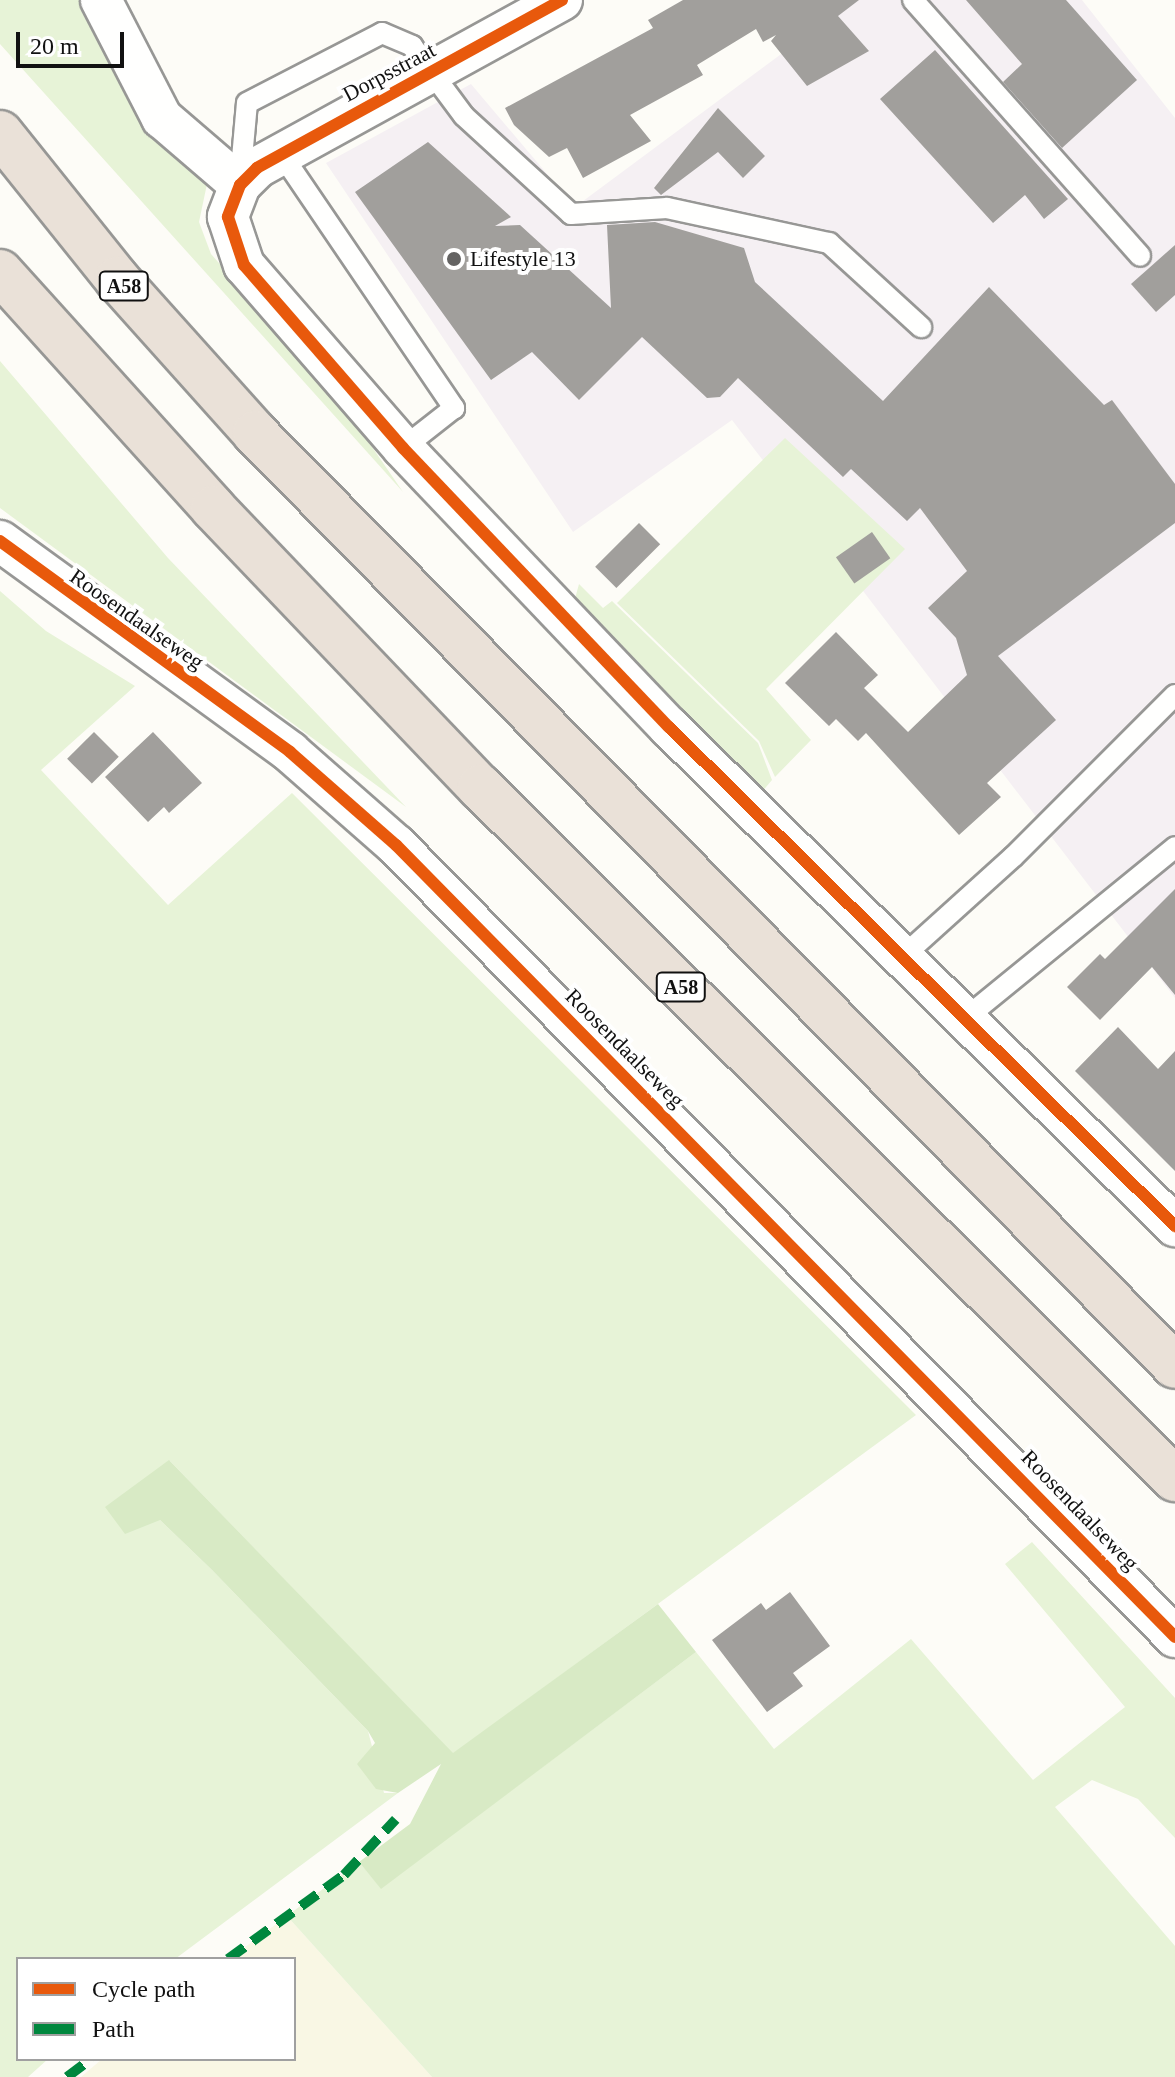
<!DOCTYPE html>
<html>
<head>
<meta charset="utf-8">
<style>
	body { margin:0 }
	#map { position:relative; width:1175px; height:2077px; overflow:hidden; background:#fdfcf7; font-family:Georgia,serif }
	div>[style] { position:absolute }
	[style*='--x'] { left:calc(var(--x)*1px); top:calc(var(--y)*1px); width:calc(var(--w)*1px); rotate:calc(var(--a)*1deg) }
	.industrial>* { inset:0; background:#f5f0f3 }
	.farmland>* { inset:0; background:#f9f7e4 }
	.green>* { inset:0; background:#e7f3d7 }
	.forest>* { inset:0; background:#d8eac5 }
	.building>* { inset:0; background:#a19f9c; transform-origin:0 0 }
	.roads { filter:drop-shadow(2px 0 #979795) drop-shadow(-2px 0 #979795) drop-shadow(0 2px #979795) drop-shadow(0 -2px #979795) }
	.lane>* { height:20px; margin:-10px; padding:0 10px; transform-origin:10px; border-radius:10px; background:#fffffe }
	.street>* { height:40px; margin:-20px; padding:0 20px; transform-origin:20px; border-radius:20px; background:#fffffe }
	.highway>* { height:44px; margin:-22px; padding:0 22px; transform-origin:22px; border-radius:22px; background:#eae1d8 }
	.quiet>* { height:10px; margin-top:-5px; transform-origin:0; background:repeating-linear-gradient(90deg,#00873e 0 20px,transparent 0 30px) }
	.cycleway>* { height:12px; margin:-6px; padding:0 6px; transform-origin:6px; border-radius:6px; background:#e8590c }
	.dots>* { width:22px; height:22px; translate:-50% -50%; box-sizing:border-box; border:4px solid #fff; border-radius:50% }
	span { translate:-50% -50%; white-space:nowrap; text-align:center; line-height:1.15; -webkit-text-stroke:8px #fff; paint-order:stroke }
	.shield-label span { padding:2px 6px; background:#fff; border:2px solid; border-radius:6px; -webkit-text-stroke-width:0 }
	.shield-label { font-size:20px; color:#111; font-weight:700 }
	.street-label { font-size:22px; color:#111 }
	.poi-label { font-size:22px; color:#111 }
	.left { translate:0 -50%; text-align:left }
	.legend { position:absolute; left:16px; top:1957px; width:280px; height:104px; box-sizing:border-box; background:#fff; border:2px solid #a0a0a0; margin:0; padding:10px 14px; list-style:none; font-size:24px; color:#111 }
	.legend li { display:flex; align-items:center; gap:16px; height:40px }
	.legend b { width:40px; border:2px solid #a0a0a0 }
	.scale { position:absolute; left:16px; top:32px; width:108px; height:36px; box-sizing:border-box; border:4px solid #111; border-top:0; padding-left:10px; font-size:24px; line-height:28px; white-space:nowrap; color:#111; -webkit-text-stroke:6px #fff; paint-order:stroke }
</style>
</head>
<body>
<div id="map">
	<div class="industrial">
		<div style="clip-path:polygon(854px 0,1082px 0,1175px 118px,1175px 998px,732px 420px,573px 532px,326px 163px,471px 84px,575px 207px)"></div>
	</div>
	<div class="farmland">
		<div style="clip-path:polygon(287px 1916px,432px 2077px,81px 2077px,102px 2059px,294px 2059px,294px 1959px,229px 1959px)"></div>
	</div>
	<div class="green">
		<div style="clip-path:polygon(0 0,86px 0,155px 126px,207px 184px,199px 222px,211px 254px,339px 399px,403px 492px,0 44px)"></div>
		<div style="clip-path:polygon(0 361px,168px 558px,406px 807px,0 508px)"></div>
		<div style="clip-path:polygon(785px 438px,905px 549px,766px 689px,811px 740px,775px 777px,759px 741px,617px 603px)"></div>
		<div style="clip-path:polygon(579px 584px,603px 608px,612px 601px,758px 743px,772px 780px,761px 793px,573px 606px)"></div>
		<div style="clip-path:polygon(0 591px,46px 631px,135px 686px,41px 770px,168px 905px,292px 793px,916px 1415px,453px 1754px,170px 1461px,106px 1507px,160px 1520px,212px 1570px,368px 1731px,384px 1793px,398px 1793px,175px 1959px,18px 1959px,18px 2059px,48px 2059px,28px 2077px,0 2077px)"></div>
		<div style="clip-path:polygon(1032px 1542px,1175px 1698px,1175px 1838px,1138px 1799px,1092px 1780px,1055px 1807px,1175px 1946px,1175px 2077px,432px 2077px,287px 1916px,359px 1862px,381px 1888px,696px 1652px,774px 1749px,911px 1639px,1033px 1780px,1125px 1707px,1005px 1564px)"></div>
	</div>
	<div class="forest">
		<div style="clip-path:polygon(169px 1460px,453px 1753px,658px 1604px,696px 1652px,381px 1889px,359px 1862px,410px 1824px,441px 1764px,398px 1793px,376px 1789px,357px 1764px,375px 1743px,368px 1731px,212px 1570px,160px 1520px,125px 1534px,105px 1507px)"></div>
	</div>
	<div class="building">
		<div style="clip-path:polygon(683px 0,859px 0,838px 16px,869px 51px,807px 86px,771px 41px,776px 35px,763px 42px,756px 29px,697px 65px,703px 75px,630px 115px,651px 141px,583px 178px,567px 148px,549px 157px,514px 125px,505px 108px,653px 28px,648px 20px)"></div>
		<div style="clip-path:polygon(966px 0,1066px 0,1137px 80px,1062px 148px,1003px 82px,1022px 64px)"></div>
		<div style="clip-path:polygon(935px 50px,1068px 199px,1044px 219px,1025px 195px,993px 223px,880px 99px)"></div>
		<div style="clip-path:polygon(718px 108px,765px 156px,743px 178px,718px 152px,661px 195px,654px 188px)"></div>
		<div style="clip-path:polygon(428px 142px,511px 217px,495px 226px,520px 225px,611px 308px,607px 225px,655px 222px,744px 248px,755px 282px,883px 401px,989px 287px,1104px 405px,1112px 400px,1175px 484px,1175px 523px,998px 656px,1056px 720px,987px 783px,1001px 797px,959px 835px,866px 733px,858px 741px,836px 719px,829px 726px,785px 683px,836px 632px,878px 675px,864px 688px,908px 732px,967px 675px,956px 638px,928px 608px,967px 571px,920px 508px,907px 521px,851px 469px,843px 477px,738px 378px,720px 397px,707px 398px,642px 337px,579px 400px,532px 352px,491px 380px,355px 192px)"></div>
		<div style="clip-path:polygon(1175px 245px,1175px 295px,1156px 312px,1131px 284px)"></div>
		<div style="left:639px;top:523px;width:30px;height:62px;rotate:45deg"></div>
		<div style="left:872px;top:532px;width:32px;height:44px;rotate:55deg"></div>
		<div style="left:94px;top:732px;width:35px;height:38px;rotate:45deg"></div>
		<div style="clip-path:polygon(153px 732px,202px 783px,169px 813px,164px 807px,148px 822px,105px 777px)"></div>
		<div style="clip-path:polygon(1175px 889px,1175px 995px,1152px 967px,1100px 1020px,1067px 987px,1100px 954px,1105px 959px)"></div>
		<div style="clip-path:polygon(1118px 1027px,1158px 1069px,1175px 1051px,1175px 1171px,1075px 1071px)"></div>
		<div style="clip-path:polygon(790px 1592px,830px 1646px,793px 1673px,803px 1686px,767px 1712px,712px 1640px,761px 1603px,766px 1610px)"></div>
	</div>
	<div class="roads">
		<div class="lane">
			<div style="--x:913;--y:0;--w:342;--a:48.4"></div>
			<div style="--x:280;--y:152;--w:310;--a:55.8"></div>
			<div style="--x:454;--y:408;--w:65;--a:141.9"></div>
			<div style="--x:240;--y:181;--w:78;--a:-84.9"></div>
			<div style="--x:247;--y:103;--w:152;--a:-27.4"></div>
			<div style="--x:382;--y:33;--w:33;--a:23"></div>
			<div style="--x:412;--y:46;--w:87;--a:53.4"></div>
			<div style="--x:464;--y:116;--w:145;--a:42.5"></div>
			<div style="--x:571;--y:214;--w:96;--a:-3.6"></div>
			<div style="--x:667;--y:208;--w:166;--a:12.2"></div>
			<div style="--x:829;--y:243;--w:125;--a:42.4"></div>
			<div style="--x:900;--y:959;--w:152;--a:-42.1"></div>
			<div style="--x:1013;--y:857;--w:229;--a:-45"></div>
			<div style="--x:962;--y:1021;--w:275;--a:-39.2"></div>
		</div>
		<div class="street">
			<div style="--x:101;--y:0;--w:133;--a:62.7"></div>
			<div style="--x:162;--y:118;--w:103;--a:40.7"></div>
			<div style="--x:562;--y:0;--w:348;--a:151.2"></div>
			<div style="--x:257;--y:168;--w:24;--a:135"></div>
			<div style="--x:240;--y:185;--w:34;--a:111"></div>
			<div style="--x:228;--y:217;--w:51;--a:71.6"></div>
			<div style="--x:244;--y:265;--w:242;--a:49"></div>
			<div style="--x:403;--y:448;--w:385;--a:46.4"></div>
			<div style="--x:669;--y:727;--w:711;--a:44.6"></div>
			<div style="--x:0;--y:541;--w:359;--a:36"></div>
			<div style="--x:290;--y:752;--w:141;--a:41.3"></div>
			<div style="--x:396;--y:845;--w:1111;--a:45.47"></div>
		</div>
		<div class="highway">
			<div style="--x:0;--y:133;--w:187;--a:51.3"></div>
			<div style="--x:117;--y:279;--w:207;--a:48.1"></div>
			<div style="--x:255;--y:433;--w:1310;--a:45.4"></div>
			<div style="--x:0;--y:272;--w:318;--a:47.9"></div>
			<div style="--x:213;--y:508;--w:386;--a:46.3"></div>
			<div style="--x:480;--y:787;--w:981;--a:44.88"></div>
		</div>
	</div>
	<div class="quiet">
		<div style="--x:228;--y:1959;--w:143;--a:-35.9"></div>
		<div style="--x:344;--y:1875;--w:76;--a:-47.1"></div>
		<div style="--x:67;--y:2077;--w:30;--a:-37"></div>
	</div>
	<div class="cycleway">
		<div style="--x:562;--y:0;--w:348;--a:151.2"></div>
		<div style="--x:257;--y:168;--w:24;--a:135"></div>
		<div style="--x:240;--y:185;--w:34;--a:111"></div>
		<div style="--x:228;--y:217;--w:51;--a:71.6"></div>
		<div style="--x:244;--y:265;--w:242;--a:49"></div>
		<div style="--x:403;--y:448;--w:385;--a:46.4"></div>
		<div style="--x:669;--y:727;--w:711;--a:44.6"></div>
		<div style="--x:0;--y:541;--w:359;--a:36"></div>
		<div style="--x:290;--y:752;--w:141;--a:41.3"></div>
		<div style="--x:396;--y:845;--w:1111;--a:45.47"></div>
	</div>
	<div class="dots">
		<div style="left:454px;top:259px;background:#646362"></div>
	</div>
	<div class="shield-label">
		<span style="left:124px;top:286px">A58</span>
		<span style="left:681px;top:987px">A58</span>
	</div>
	<div class="street-label">
		<span style="left:389px;top:72px;rotate:-28deg">Dorpsstraat</span>
		<span style="left:137px;top:619px;rotate:35deg">Roosendaalseweg</span>
		<span style="left:625px;top:1048px;rotate:45deg">Roosendaalseweg</span>
		<span style="left:1080px;top:1510px;rotate:46deg">Roosendaalseweg</span>
	</div>
	<div class="poi-label">
		<span class="left" style="left:470px;top:259px">Lifestyle 13</span>
	</div>
	<ul class="legend">
	<li><b style="height:10px;background:#e8590c"></b>Cycle path</li>
	<li><b style="height:10px;background:#00873e"></b>Path</li>
	</ul>
	<div class="scale">20 m</div>
</div>
</body>
</html>
